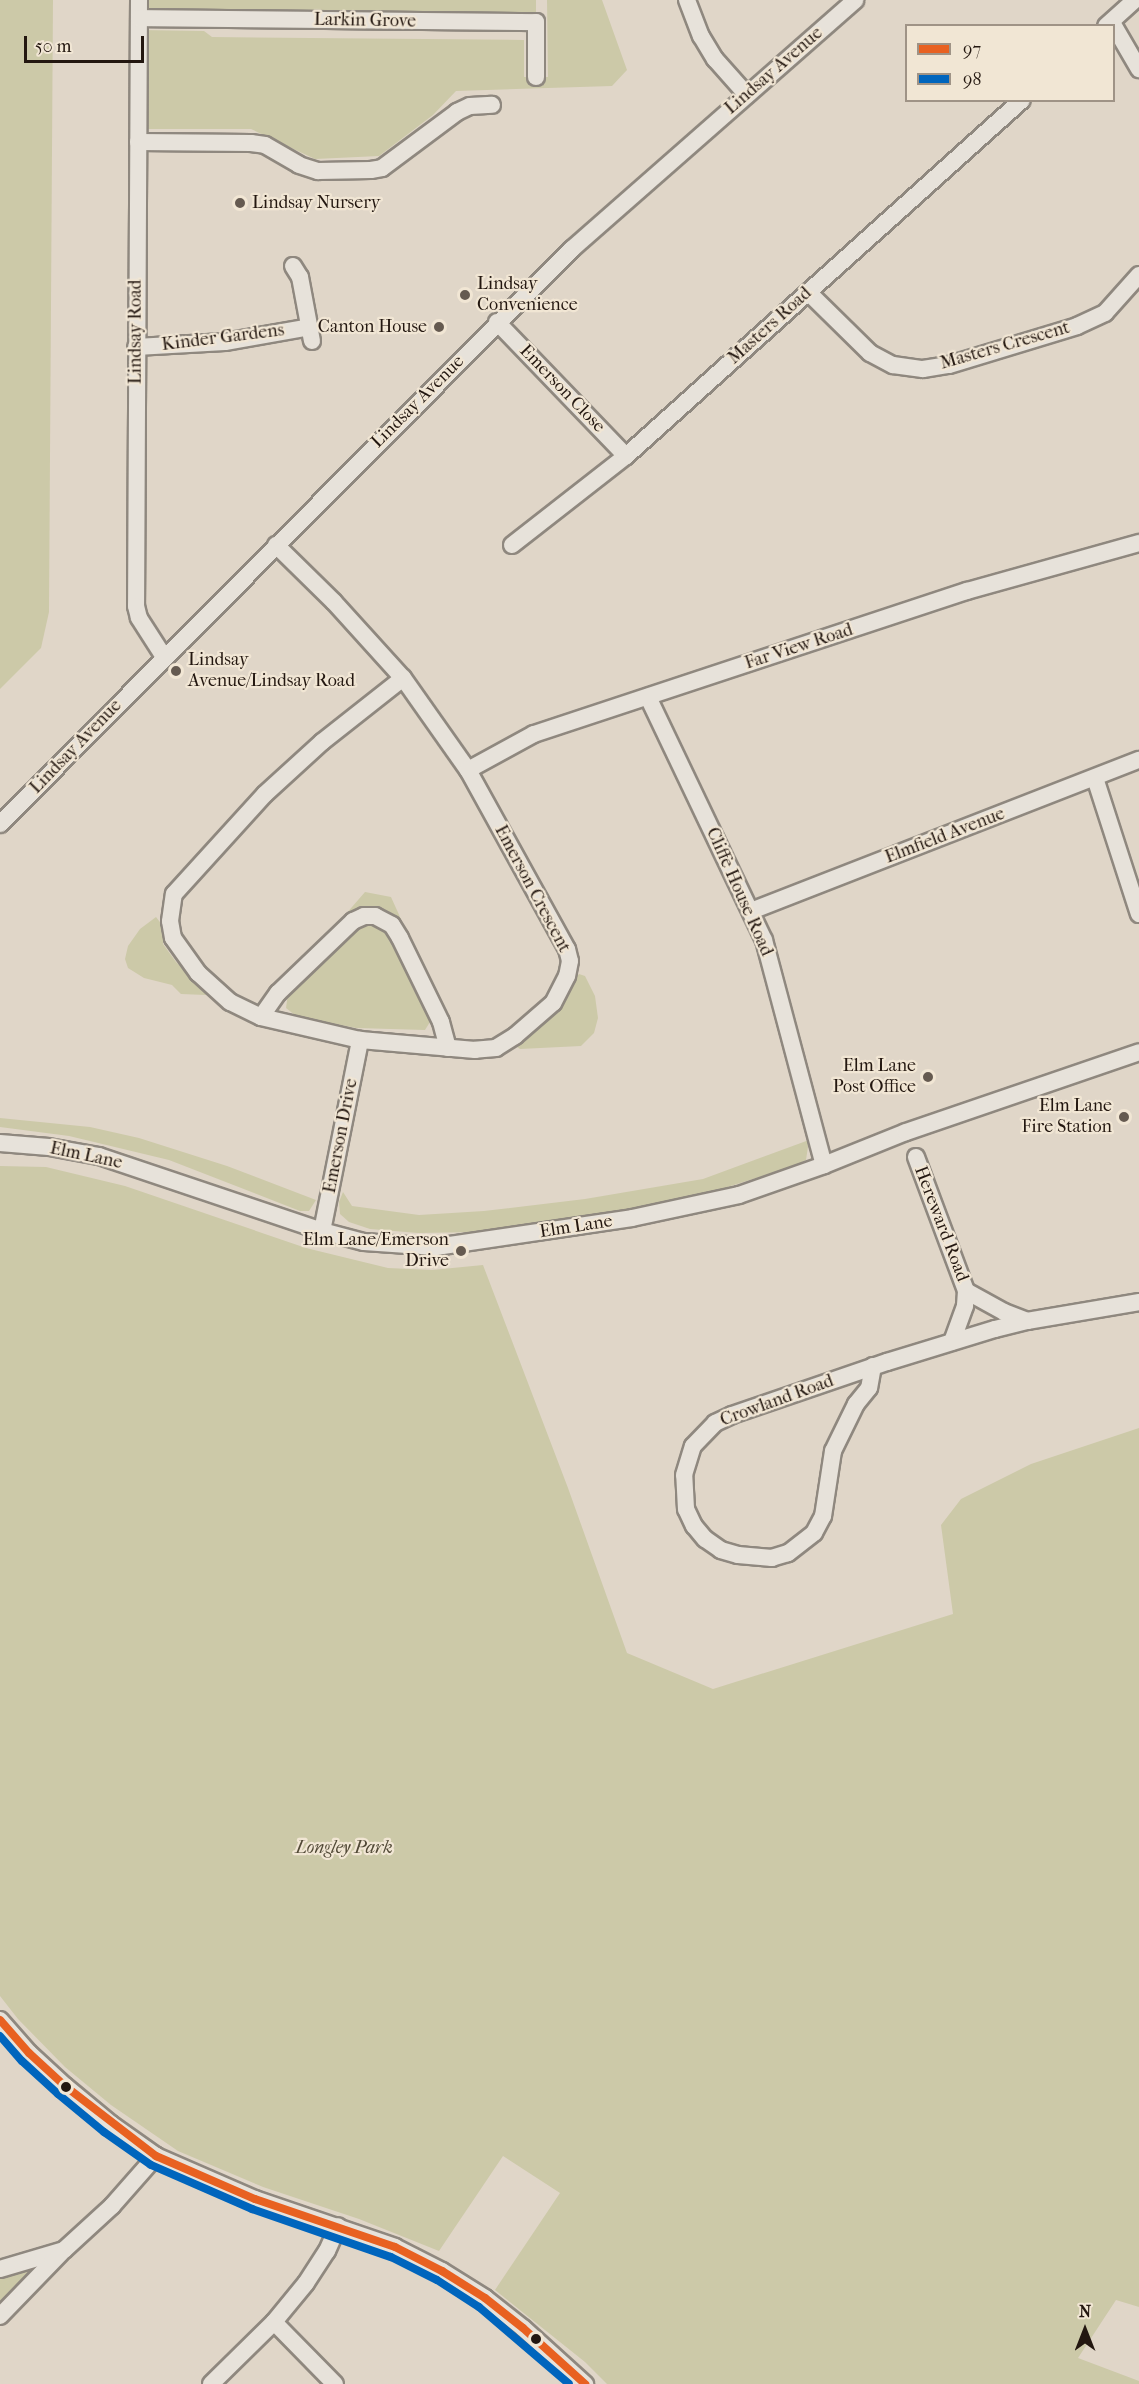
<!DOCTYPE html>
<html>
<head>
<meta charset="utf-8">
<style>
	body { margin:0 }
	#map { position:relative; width:1139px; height:2384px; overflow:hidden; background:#e0d6c8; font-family:"IM FELL French Canon",serif }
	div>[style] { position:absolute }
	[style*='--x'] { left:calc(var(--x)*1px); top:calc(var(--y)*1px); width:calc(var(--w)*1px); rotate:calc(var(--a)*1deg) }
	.green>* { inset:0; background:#ccc9a8 }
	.roads { filter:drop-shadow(2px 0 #8f887f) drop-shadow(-2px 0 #8f887f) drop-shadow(0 2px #8f887f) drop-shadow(0 -2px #8f887f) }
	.minor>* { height:16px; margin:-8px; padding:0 8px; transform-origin:8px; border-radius:8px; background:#e7e2da }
	.bus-1>* { height:8px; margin:-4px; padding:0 4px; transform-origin:4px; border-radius:4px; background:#e86121 }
	.bus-2>* { height:8px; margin:-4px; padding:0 4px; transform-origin:4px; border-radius:4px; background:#0065bd }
	.dots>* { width:16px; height:16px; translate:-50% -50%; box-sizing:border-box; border:3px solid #f1e6d4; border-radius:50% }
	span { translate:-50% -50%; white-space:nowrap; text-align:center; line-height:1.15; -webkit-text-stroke:4.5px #f1e6d4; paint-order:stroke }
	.street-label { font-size:18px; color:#231710 }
	.poi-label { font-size:18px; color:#231710 }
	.left { translate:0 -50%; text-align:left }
	.right { translate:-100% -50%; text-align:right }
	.park-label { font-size:18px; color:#514936; font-style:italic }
	.legend { position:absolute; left:905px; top:24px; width:210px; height:78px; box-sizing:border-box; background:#f1e6d4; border:2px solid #9f9386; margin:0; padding:8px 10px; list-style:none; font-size:18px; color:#231710 }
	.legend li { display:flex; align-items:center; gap:12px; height:30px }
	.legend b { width:30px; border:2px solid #9f9386 }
	.north { position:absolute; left:1055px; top:2300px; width:60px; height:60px; -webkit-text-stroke:4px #f1e6d4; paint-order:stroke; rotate:0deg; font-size:16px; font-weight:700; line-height:24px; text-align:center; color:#231710 }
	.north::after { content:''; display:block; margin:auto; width:21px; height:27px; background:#231710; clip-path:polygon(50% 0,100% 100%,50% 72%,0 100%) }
	.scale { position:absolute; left:24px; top:36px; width:120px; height:27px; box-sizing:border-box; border:3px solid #231710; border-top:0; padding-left:8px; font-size:18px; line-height:21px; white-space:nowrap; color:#231710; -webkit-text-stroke:4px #f1e6d4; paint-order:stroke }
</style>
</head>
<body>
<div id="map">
	<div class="green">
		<div style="clip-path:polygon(0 0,53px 0,49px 612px,41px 648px,0 689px)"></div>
		<div style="clip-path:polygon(139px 0,536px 0,536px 22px,214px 19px,214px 10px,139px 8px)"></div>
		<div style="clip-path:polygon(547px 0,602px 0,627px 70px,612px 86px,456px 91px,433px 115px,379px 156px,315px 159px,251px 129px,138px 129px,139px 30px,204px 31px,212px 37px,524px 40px,524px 77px,548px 77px)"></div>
		<div style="clip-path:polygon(365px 892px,391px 897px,405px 928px,390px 916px,362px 910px,339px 922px)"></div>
		<div style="clip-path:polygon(156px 917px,163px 926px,163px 944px,176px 962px,205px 990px,206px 995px,181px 994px,172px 985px,144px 978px,128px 968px,125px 959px,128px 946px,140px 929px)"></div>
		<div style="clip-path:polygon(363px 925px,373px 925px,385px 930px,391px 937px,431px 1014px,430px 1022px,425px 1030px,356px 1028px,296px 1016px,286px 1008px,288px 993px)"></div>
		<div style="clip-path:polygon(579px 974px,585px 976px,595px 996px,598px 1018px,594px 1033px,581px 1046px,520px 1049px,516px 1046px,516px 1042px)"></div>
		<div style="clip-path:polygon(0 1118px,90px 1127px,139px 1138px,227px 1166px,316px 1200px,309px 1211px,300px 1211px,169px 1160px,69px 1136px,0 1127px)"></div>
		<div style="clip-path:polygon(809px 1140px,806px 1160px,794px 1166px,718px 1190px,657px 1205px,478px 1232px,418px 1233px,370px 1229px,349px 1222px,340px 1214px,339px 1202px,343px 1192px,352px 1206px,419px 1215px,484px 1211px,585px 1199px,703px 1179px)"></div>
		<div style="clip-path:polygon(0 1166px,46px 1167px,125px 1186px,306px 1248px,388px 1268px,432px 1270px,483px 1265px,568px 1488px,627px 1653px,713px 1689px,953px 1614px,941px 1525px,961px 1499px,1031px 1464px,1139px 1428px,1139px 2307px,1116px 2300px,1078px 2358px,1139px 2381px,1139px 2384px,607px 2384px,585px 2362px,495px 2290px,560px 2193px,503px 2156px,439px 2251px,359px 2219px,263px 2187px,178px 2151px,111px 2105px,65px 2067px,18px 2019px,0 1996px)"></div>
		<div style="clip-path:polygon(21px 2269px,28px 2269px,30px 2272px,0 2305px,0 2275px)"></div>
	</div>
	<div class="roads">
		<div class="minor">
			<div style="--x:139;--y:0;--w:606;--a:90.28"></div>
			<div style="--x:136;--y:606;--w:12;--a:76"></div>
			<div style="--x:139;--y:618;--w:46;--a:57.3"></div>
			<div style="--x:687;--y:0;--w:39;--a:69"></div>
			<div style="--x:701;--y:36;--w:27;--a:59"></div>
			<div style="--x:715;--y:59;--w:48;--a:48.4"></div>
			<div style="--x:139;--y:18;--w:397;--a:0.6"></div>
			<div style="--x:536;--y:22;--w:55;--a:90"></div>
			<div style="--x:1106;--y:26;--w:39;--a:-42"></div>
			<div style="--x:1114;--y:26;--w:50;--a:59.8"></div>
			<div style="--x:138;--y:142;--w:113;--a:0.5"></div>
			<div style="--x:251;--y:143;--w:14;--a:8"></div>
			<div style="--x:265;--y:145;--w:39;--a:30"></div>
			<div style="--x:299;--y:165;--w:20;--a:18"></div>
			<div style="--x:318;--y:171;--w:53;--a:-1.1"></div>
			<div style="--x:371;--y:170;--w:11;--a:-10"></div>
			<div style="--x:382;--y:168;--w:94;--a:-36.7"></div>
			<div style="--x:457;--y:112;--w:14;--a:-25"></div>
			<div style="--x:470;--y:106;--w:22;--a:-3"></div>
			<div style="--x:293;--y:266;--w:13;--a:58"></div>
			<div style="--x:300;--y:277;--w:65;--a:79.4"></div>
			<div style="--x:808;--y:292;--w:87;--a:44.5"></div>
			<div style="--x:870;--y:353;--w:26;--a:28"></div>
			<div style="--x:893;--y:365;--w:30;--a:8"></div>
			<div style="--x:923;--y:369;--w:26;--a:-9"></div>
			<div style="--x:949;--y:365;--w:134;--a:-16.9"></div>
			<div style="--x:1077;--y:326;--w:31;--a:-25"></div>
			<div style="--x:1105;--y:313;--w:51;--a:-48.2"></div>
			<div style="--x:497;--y:322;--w:186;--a:46.1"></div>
			<div style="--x:136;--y:347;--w:89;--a:-3.2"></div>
			<div style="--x:225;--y:342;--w:86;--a:-10"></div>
			<div style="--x:276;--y:545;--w:81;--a:44.5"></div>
			<div style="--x:334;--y:602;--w:103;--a:47.8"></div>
			<div style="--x:403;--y:678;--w:113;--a:54.8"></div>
			<div style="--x:468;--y:770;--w:205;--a:61.1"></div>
			<div style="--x:567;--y:949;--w:12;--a:76"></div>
			<div style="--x:570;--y:961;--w:15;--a:101"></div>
			<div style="--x:567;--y:976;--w:30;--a:117"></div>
			<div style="--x:553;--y:1003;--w:50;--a:139"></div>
			<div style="--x:515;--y:1036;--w:22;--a:148"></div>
			<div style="--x:496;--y:1048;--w:21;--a:175"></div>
			<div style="--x:475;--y:1050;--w:115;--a:-175"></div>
			<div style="--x:360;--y:1040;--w:102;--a:-166.9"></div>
			<div style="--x:261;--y:1017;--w:34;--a:-154"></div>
			<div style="--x:230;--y:1002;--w:43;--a:-137.8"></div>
			<div style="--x:198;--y:973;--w:43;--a:-125.5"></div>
			<div style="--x:173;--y:938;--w:17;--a:-100"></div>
			<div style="--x:170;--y:921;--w:27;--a:-82"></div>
			<div style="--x:174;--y:894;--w:135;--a:-47.7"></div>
			<div style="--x:265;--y:794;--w:77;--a:-42.4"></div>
			<div style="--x:322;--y:742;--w:103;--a:-38.3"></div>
			<div style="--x:512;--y:545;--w:145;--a:-38"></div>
			<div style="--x:626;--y:456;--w:532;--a:-41.96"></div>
			<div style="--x:648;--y:697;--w:269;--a:64.5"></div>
			<div style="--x:764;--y:940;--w:233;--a:75.1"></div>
			<div style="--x:468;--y:770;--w:75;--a:-28.6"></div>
			<div style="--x:534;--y:734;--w:456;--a:-18.3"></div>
			<div style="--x:967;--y:591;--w:179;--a:-15.6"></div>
			<div style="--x:1095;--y:778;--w:143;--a:72.1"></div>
			<div style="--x:0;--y:824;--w:811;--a:-45.15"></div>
			<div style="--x:572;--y:249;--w:377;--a:-41.3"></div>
			<div style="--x:751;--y:911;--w:416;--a:-21.3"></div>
			<div style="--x:261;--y:1017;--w:29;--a:-55"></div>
			<div style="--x:278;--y:993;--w:104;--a:-43.8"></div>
			<div style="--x:353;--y:921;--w:12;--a:-24"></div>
			<div style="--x:364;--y:916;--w:11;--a:0"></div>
			<div style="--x:375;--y:916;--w:19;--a:28"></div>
			<div style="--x:392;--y:925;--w:15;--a:58"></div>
			<div style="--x:400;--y:938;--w:93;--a:64"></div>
			<div style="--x:441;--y:1022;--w:27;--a:75"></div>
			<div style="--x:0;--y:1143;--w:49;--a:4.7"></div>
			<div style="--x:49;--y:1147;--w:51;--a:10.2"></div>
			<div style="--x:99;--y:1156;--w:235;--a:18.6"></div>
			<div style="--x:322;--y:1231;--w:43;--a:14.7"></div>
			<div style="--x:364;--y:1242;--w:72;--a:4"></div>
			<div style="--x:436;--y:1247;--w:198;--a:-8.4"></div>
			<div style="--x:632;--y:1218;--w:109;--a:-12.1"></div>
			<div style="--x:739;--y:1195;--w:90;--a:-19.4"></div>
			<div style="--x:824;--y:1165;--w:88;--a:-21.9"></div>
			<div style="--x:906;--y:1132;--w:246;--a:-18.9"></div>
			<div style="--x:916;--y:1157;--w:143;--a:69.5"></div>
			<div style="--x:966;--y:1291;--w:15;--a:94"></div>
			<div style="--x:965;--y:1306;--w:38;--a:110"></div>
			<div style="--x:322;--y:1231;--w:195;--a:-78.7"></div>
			<div style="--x:966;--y:1291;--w:43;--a:28.9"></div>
			<div style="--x:1004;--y:1312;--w:25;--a:21"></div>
			<div style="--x:873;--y:1366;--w:22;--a:100"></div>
			<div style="--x:869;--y:1388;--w:21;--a:129"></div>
			<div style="--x:856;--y:1404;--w:52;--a:116.1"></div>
			<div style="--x:833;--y:1451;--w:66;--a:98.7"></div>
			<div style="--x:823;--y:1516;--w:19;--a:118"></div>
			<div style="--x:814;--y:1533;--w:33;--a:142"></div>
			<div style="--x:788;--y:1553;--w:17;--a:163"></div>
			<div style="--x:772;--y:1558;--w:34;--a:-175"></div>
			<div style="--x:738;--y:1555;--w:18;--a:-164"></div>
			<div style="--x:721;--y:1550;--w:19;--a:-145"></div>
			<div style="--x:705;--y:1539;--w:17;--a:-130"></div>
			<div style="--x:694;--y:1526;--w:19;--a:-115"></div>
			<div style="--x:686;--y:1509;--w:34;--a:-93"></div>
			<div style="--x:684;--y:1475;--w:30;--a:-73"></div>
			<div style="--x:693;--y:1446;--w:32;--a:-46"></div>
			<div style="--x:715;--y:1423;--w:19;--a:-25"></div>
			<div style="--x:732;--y:1415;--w:164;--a:-18.9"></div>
			<div style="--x:887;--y:1362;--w:113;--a:-17"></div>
			<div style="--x:995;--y:1329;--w:33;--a:-14"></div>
			<div style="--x:1027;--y:1321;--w:114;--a:-9.6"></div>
			<div style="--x:0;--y:2020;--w:44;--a:48.7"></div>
			<div style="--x:29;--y:2053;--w:49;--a:42.5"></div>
			<div style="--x:65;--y:2086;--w:60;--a:39.6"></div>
			<div style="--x:111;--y:2124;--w:55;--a:35.4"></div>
			<div style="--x:156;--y:2156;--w:108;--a:23.5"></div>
			<div style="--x:255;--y:2199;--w:148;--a:18.9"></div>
			<div style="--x:395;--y:2247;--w:53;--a:27.1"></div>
			<div style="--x:442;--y:2271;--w:51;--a:32.1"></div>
			<div style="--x:485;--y:2298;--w:48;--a:38.3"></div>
			<div style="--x:523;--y:2328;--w:84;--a:42.1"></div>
			<div style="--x:0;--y:2269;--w:67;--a:-16.5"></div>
			<div style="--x:64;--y:2250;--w:65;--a:-42.5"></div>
			<div style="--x:112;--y:2206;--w:67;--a:-48.7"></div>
			<div style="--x:0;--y:2316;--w:88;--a:-45.9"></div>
			<div style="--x:274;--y:2322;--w:87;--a:45.5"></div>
			<div style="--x:211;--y:2384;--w:88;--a:-44.5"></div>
			<div style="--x:274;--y:2322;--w:50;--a:-50.6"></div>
			<div style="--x:306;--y:2283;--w:38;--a:-57"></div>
			<div style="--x:327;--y:2251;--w:27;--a:-66"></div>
		</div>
	</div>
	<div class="bus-1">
		<div style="--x:0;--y:2020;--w:44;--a:48.7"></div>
		<div style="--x:29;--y:2053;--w:49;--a:42.5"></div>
		<div style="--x:65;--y:2086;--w:115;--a:37.6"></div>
		<div style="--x:156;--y:2156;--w:108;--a:23.5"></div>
		<div style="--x:255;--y:2199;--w:148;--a:18.9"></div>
		<div style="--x:395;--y:2247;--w:53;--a:27.1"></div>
		<div style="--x:442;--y:2271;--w:51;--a:32.1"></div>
		<div style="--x:485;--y:2298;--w:48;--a:38.3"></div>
		<div style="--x:523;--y:2328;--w:84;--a:42.1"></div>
	</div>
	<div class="bus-2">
		<div style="--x:0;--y:2036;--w:33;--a:49"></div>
		<div style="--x:22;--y:2061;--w:49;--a:42.5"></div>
		<div style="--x:58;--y:2094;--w:60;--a:39.6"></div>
		<div style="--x:104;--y:2132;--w:57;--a:35.1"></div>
		<div style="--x:151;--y:2165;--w:110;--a:23.5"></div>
		<div style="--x:252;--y:2209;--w:147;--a:19.1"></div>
		<div style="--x:391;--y:2257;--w:51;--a:26.6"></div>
		<div style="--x:437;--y:2280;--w:50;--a:32.7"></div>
		<div style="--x:479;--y:2307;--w:118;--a:40.5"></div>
	</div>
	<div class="dots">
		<div style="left:240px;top:203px;background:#655a50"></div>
		<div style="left:465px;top:295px;background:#655a50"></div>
		<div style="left:439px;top:327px;background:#655a50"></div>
		<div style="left:176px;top:671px;background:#655a50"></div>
		<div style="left:928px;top:1077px;background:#655a50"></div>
		<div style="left:1124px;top:1117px;background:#655a50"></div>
		<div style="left:461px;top:1251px;background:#655a50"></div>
		<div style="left:66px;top:2087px;background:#231710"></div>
		<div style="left:536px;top:2339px;background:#231710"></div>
	</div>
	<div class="street-label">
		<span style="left:365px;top:21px;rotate:1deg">Larkin Grove</span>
		<span style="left:774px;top:71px;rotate:-41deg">Lindsay Avenue</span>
		<span style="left:770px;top:326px;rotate:-42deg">Masters Road</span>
		<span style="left:136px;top:332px;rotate:-90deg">Lindsay Road</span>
		<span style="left:223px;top:338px;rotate:-7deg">Kinder Gardens</span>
		<span style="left:1005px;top:346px;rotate:-16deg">Masters Crescent</span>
		<span style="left:562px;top:389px;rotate:46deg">Emerson Close</span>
		<span style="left:418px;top:402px;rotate:-45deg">Lindsay Avenue</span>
		<span style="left:799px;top:647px;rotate:-18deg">Far View Road</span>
		<span style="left:76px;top:747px;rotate:-46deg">Lindsay Avenue</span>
		<span style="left:945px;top:836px;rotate:-21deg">Elmfield Avenue</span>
		<span style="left:532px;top:889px;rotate:62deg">Emerson Crescent</span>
		<span style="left:739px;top:892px;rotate:66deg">Cliffe House Road</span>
		<span style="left:341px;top:1136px;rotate:-79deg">Emerson Drive</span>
		<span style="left:86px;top:1156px;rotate:12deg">Elm Lane</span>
		<span style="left:941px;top:1224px;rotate:69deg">Hereward Road</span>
		<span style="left:576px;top:1227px;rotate:-9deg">Elm Lane</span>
		<span style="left:777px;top:1401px;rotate:-20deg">Crowland Road</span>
	</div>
	<div class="poi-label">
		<span class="left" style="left:252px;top:203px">Lindsay Nursery</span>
		<span class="left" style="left:477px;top:295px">Lindsay<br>Convenience</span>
		<span class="right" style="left:427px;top:327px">Canton House</span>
		<span class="left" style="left:188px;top:671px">Lindsay<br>Avenue/Lindsay Road</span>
		<span class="right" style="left:916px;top:1077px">Elm Lane<br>Post Office</span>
		<span class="right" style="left:1112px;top:1117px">Elm Lane<br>Fire Station</span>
		<span class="right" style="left:449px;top:1251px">Elm Lane/Emerson<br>Drive</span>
	</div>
	<div class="park-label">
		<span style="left:344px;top:1848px">Longley Park</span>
	</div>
	<ul class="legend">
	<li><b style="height:8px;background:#e86121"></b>97</li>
	<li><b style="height:8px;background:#0065bd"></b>98</li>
	</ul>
	<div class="north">N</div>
	<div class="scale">50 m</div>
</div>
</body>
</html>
